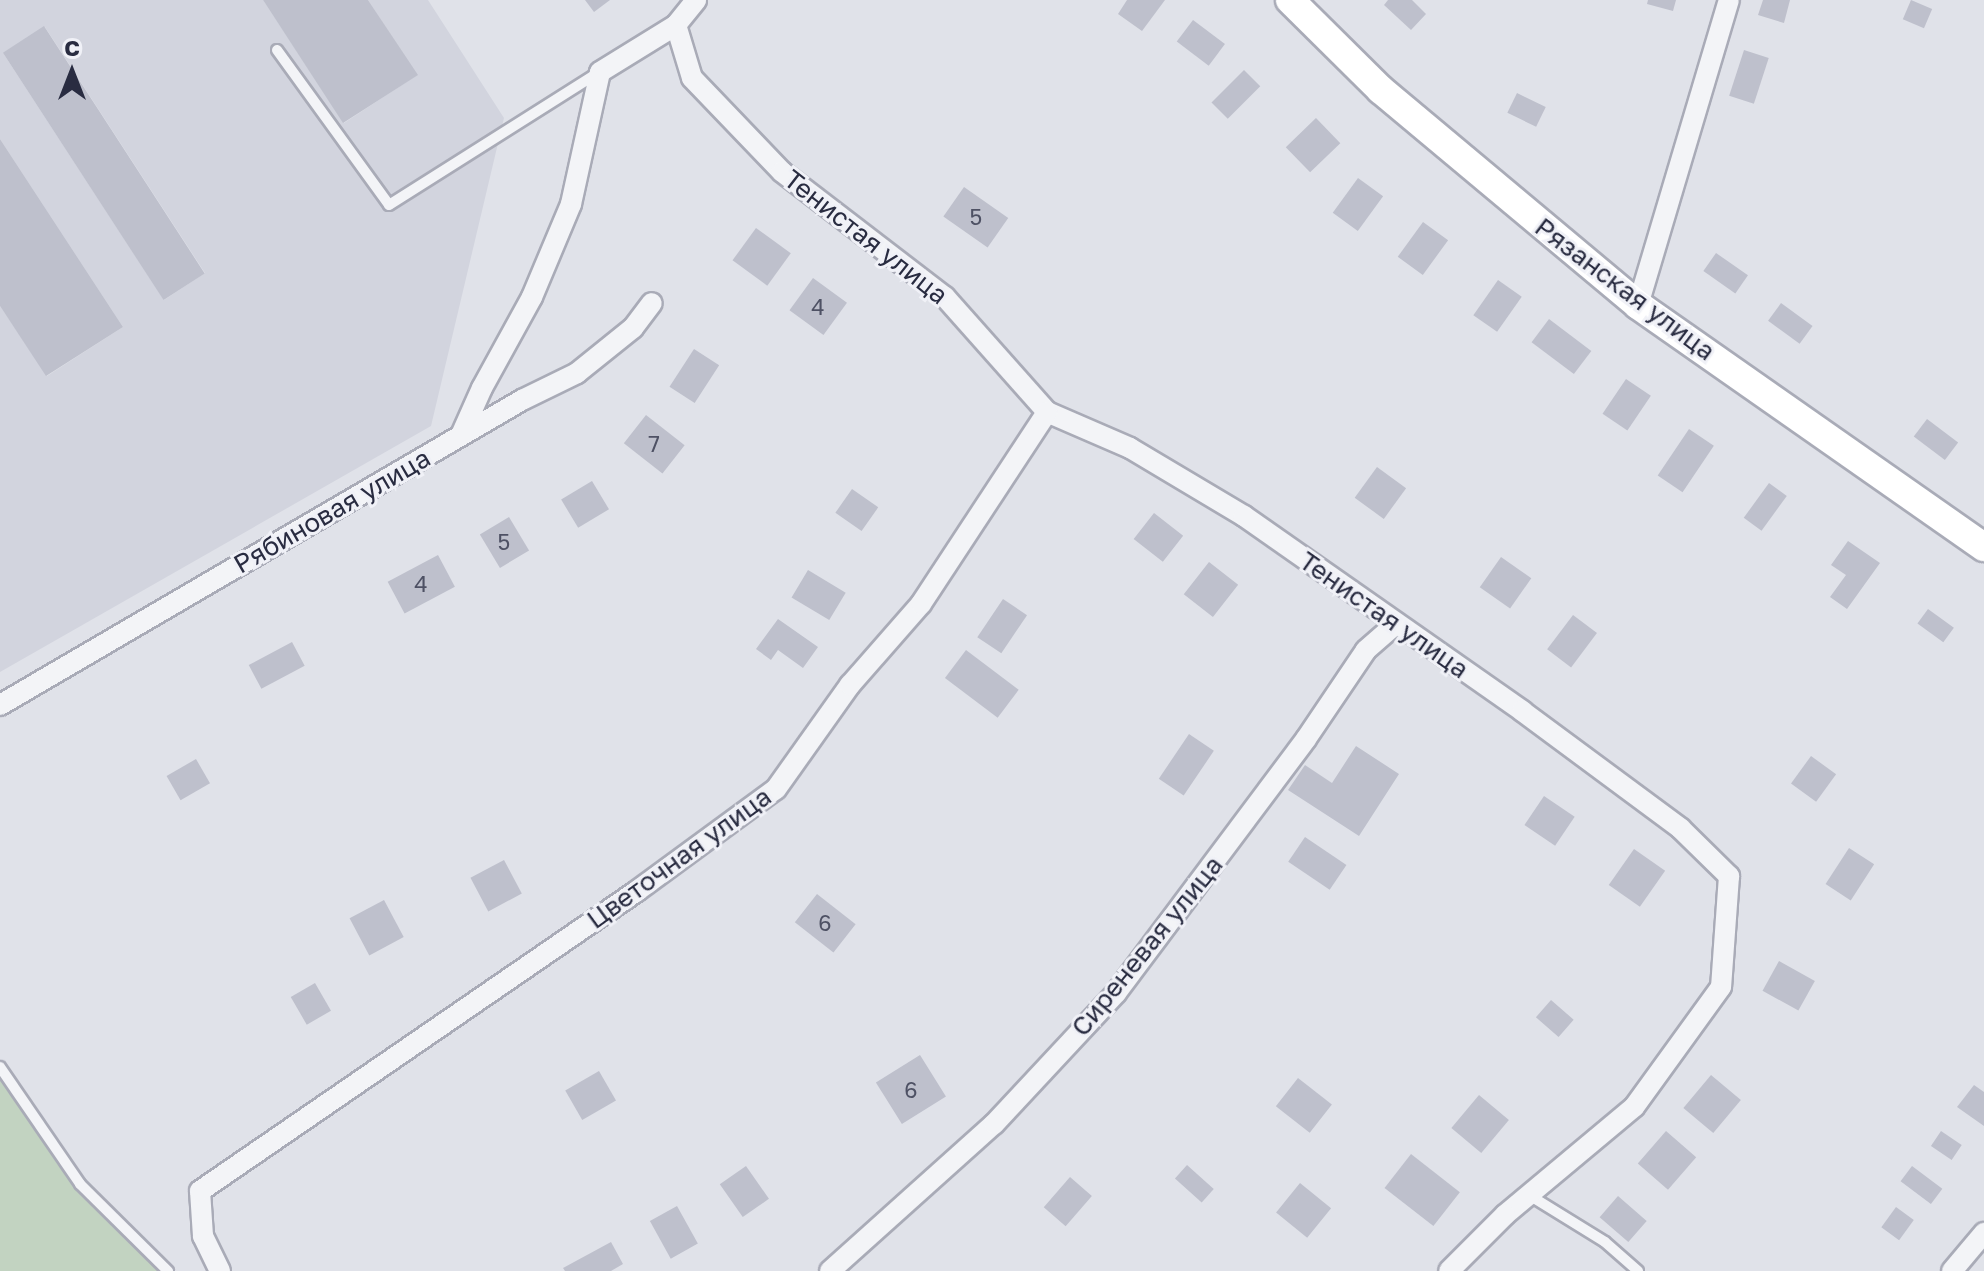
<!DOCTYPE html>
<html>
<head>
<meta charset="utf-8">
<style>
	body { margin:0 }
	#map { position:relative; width:1984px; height:1271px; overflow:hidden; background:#e0e2e9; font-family:"Golos Text",sans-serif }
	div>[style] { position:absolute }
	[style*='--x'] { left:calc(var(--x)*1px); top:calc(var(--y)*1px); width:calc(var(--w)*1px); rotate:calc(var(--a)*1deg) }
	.built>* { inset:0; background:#d2d4de }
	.green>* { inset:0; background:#c2d3c1 }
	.building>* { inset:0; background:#bec0cc; transform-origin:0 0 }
	.roads { filter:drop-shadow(2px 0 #a9abb7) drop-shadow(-2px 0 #a9abb7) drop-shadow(0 2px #a9abb7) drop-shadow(0 -2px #a9abb7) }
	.service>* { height:10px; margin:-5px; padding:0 5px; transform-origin:5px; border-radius:5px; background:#f3f4f7 }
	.minor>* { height:20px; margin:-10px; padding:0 10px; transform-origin:10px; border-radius:10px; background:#f3f4f7 }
	.secondary>* { height:28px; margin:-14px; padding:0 14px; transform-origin:14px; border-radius:14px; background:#fff }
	span { translate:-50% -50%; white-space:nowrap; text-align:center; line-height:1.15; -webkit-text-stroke:6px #f0f1f7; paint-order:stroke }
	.number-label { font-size:22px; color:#4e5164 }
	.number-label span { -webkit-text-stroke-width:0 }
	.street-label { font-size:26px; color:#292c41 }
	.north { position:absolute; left:32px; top:32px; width:80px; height:80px; -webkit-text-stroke:6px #f0f1f7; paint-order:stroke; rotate:0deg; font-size:22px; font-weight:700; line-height:32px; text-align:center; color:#292c41 }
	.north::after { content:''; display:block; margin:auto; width:28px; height:36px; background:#292c41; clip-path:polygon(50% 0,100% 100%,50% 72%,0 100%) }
</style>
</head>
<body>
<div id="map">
	<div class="built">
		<div style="clip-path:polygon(evenodd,0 0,263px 0,344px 123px,417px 75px,368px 0,428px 0,504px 118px,431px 426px,0 672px,0 306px,47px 376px,123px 327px,0 139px,0 0,45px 27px,205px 273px,164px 300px,3px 53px,45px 27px)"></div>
	</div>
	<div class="green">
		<div style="clip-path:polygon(0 1067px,80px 1184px,168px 1271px,0 1271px)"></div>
	</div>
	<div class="building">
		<div style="clip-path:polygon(263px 0,368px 0,418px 75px,343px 123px)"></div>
		<div style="clip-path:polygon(585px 0,610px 0,594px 12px)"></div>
		<div style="clip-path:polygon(1127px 0,1165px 0,1142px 31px,1118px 14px)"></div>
		<div style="clip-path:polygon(1388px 0,1412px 0,1426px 14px,1411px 30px,1384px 5px)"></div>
		<div style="clip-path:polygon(1648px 0,1676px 0,1673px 11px,1647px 4px)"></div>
		<div style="clip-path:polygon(1763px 0,1790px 0,1784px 23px,1758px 15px)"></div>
		<div style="left:1911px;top:0;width:23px;height:21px;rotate:23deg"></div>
		<div style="left:1193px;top:20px;width:40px;height:27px;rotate:37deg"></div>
		<div style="left:44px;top:26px;width:295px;height:49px;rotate:57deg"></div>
		<div style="left:1744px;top:50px;width:26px;height:48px;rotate:18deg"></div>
		<div style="left:1244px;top:70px;width:23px;height:46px;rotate:45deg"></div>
		<div style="left:1517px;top:93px;width:32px;height:22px;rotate:26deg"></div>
		<div style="left:1316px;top:118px;width:35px;height:42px;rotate:46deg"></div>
		<div style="clip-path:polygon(0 139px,123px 327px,46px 376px,0 306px)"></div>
		<div style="left:1358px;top:178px;width:31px;height:43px;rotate:36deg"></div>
		<div style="left:964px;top:187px;width:54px;height:36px;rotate:35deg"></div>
		<div style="left:1423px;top:222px;width:31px;height:43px;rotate:36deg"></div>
		<div style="left:756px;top:228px;width:43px;height:40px;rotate:36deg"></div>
		<div style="left:1716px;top:253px;width:39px;height:22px;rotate:35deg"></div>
		<div style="left:813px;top:278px;width:42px;height:40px;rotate:36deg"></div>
		<div style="left:1498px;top:280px;width:29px;height:43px;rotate:35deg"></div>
		<div style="left:1781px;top:303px;width:39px;height:22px;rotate:36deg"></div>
		<div style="left:1549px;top:319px;width:53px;height:29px;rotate:37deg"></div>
		<div style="left:694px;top:349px;width:30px;height:45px;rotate:33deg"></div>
		<div style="left:1626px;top:379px;width:30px;height:42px;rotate:34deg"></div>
		<div style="left:646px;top:415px;width:49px;height:36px;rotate:38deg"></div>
		<div style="left:1927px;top:419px;width:39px;height:22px;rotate:37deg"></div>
		<div style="left:1689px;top:429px;width:30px;height:56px;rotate:34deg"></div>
		<div style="left:1377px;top:467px;width:36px;height:38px;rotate:36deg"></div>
		<div style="left:592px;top:481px;width:33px;height:36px;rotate:59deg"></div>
		<div style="left:1769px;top:483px;width:22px;height:43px;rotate:36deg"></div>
		<div style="left:852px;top:489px;width:32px;height:29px;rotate:35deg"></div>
		<div style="left:1154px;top:513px;width:37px;height:33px;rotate:38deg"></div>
		<div style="left:509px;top:517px;width:39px;height:34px;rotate:59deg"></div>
		<div style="clip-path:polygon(1848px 541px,1880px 563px,1847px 609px,1830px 597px,1846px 575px,1831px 565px)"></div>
		<div style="left:438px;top:555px;width:36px;height:57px;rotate:62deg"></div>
		<div style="left:1501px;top:557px;width:37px;height:37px;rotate:35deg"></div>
		<div style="left:1209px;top:562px;width:37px;height:41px;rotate:38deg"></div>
		<div style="left:808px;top:570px;width:44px;height:32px;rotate:31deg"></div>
		<div style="left:1003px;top:599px;width:29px;height:46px;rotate:34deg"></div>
		<div style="left:1928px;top:609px;width:32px;height:18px;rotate:36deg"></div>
		<div style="left:1573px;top:615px;width:30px;height:43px;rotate:37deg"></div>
		<div style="clip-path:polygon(778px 619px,818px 647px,803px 668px,778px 650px,771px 660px,756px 649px)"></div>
		<div style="left:292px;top:642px;width:27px;height:49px;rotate:62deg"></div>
		<div style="left:966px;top:650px;width:66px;height:35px;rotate:37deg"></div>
		<div style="left:1189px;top:734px;width:30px;height:54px;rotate:34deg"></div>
		<div style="clip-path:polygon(1356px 746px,1399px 774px,1359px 836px,1288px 790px,1305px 765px,1332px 783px)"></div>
		<div style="left:1811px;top:756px;width:31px;height:34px;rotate:36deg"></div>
		<div style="left:196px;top:759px;width:28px;height:34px;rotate:60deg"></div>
		<div style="left:1544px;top:796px;width:37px;height:35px;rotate:34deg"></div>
		<div style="left:1305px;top:837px;width:50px;height:30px;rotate:34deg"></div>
		<div style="left:1849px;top:848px;width:30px;height:43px;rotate:33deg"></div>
		<div style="left:1634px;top:849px;width:38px;height:44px;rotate:35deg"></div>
		<div style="left:504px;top:860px;width:38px;height:38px;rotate:62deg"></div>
		<div style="left:817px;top:894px;width:49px;height:36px;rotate:38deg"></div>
		<div style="left:384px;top:900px;width:42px;height:39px;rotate:62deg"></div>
		<div style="left:1779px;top:961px;width:41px;height:34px;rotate:29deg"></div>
		<div style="left:315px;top:983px;width:32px;height:28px;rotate:60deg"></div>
		<div style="left:1551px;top:1000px;width:30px;height:23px;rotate:41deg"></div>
		<div style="left:920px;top:1055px;width:49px;height:52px;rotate:58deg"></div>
		<div style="left:599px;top:1071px;width:34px;height:39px;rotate:60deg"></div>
		<div style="left:1711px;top:1075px;width:39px;height:43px;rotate:40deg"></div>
		<div style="left:1298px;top:1078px;width:43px;height:36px;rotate:38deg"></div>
		<div style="clip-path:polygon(1974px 1085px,1984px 1092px,1984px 1126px,1957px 1107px)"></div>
		<div style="left:1479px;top:1095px;width:39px;height:43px;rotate:40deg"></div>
		<div style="left:1666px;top:1131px;width:40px;height:43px;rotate:41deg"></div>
		<div style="left:1941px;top:1131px;width:25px;height:18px;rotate:34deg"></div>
		<div style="left:1411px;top:1154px;width:62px;height:43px;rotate:38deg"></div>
		<div style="left:1187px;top:1165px;width:36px;height:18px;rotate:42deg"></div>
		<div style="left:746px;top:1166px;width:40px;height:32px;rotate:55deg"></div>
		<div style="left:1912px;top:1166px;width:38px;height:19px;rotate:37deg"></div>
		<div style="left:1070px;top:1177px;width:29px;height:40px;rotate:41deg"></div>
		<div style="left:1300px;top:1183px;width:40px;height:38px;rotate:39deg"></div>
		<div style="left:1618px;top:1196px;width:38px;height:28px;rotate:41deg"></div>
		<div style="left:677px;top:1206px;width:43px;height:31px;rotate:61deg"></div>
		<div style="left:1896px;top:1207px;width:22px;height:25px;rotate:36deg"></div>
		<div style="clip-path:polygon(611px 1242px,623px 1264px,611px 1271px,565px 1271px,563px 1268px)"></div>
	</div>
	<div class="roads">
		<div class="service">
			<div style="--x:277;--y:50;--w:191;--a:54.1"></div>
			<div style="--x:389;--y:205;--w:247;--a:-32.3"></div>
			<div style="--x:0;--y:1067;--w:142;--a:55.6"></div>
			<div style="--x:80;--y:1184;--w:124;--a:44.7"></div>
			<div style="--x:1529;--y:1195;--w:89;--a:31.7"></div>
			<div style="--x:1605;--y:1242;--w:44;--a:41.3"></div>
		</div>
		<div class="minor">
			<div style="--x:676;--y:25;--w:55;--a:73.2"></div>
			<div style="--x:692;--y:78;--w:130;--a:46.2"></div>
			<div style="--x:782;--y:172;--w:205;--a:37.5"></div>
			<div style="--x:945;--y:297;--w:154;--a:48.4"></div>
			<div style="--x:1047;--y:412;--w:90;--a:23.4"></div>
			<div style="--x:1130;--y:448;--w:133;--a:30.8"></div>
			<div style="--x:1244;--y:516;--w:340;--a:35"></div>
			<div style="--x:1522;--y:711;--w:197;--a:36.5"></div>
			<div style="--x:1680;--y:828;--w:69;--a:44.4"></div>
			<div style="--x:1729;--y:876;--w:111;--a:94.1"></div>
			<div style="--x:1721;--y:987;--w:148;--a:125.9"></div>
			<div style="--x:1634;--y:1107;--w:168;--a:140.1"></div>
			<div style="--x:1505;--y:1215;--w:79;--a:135"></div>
			<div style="--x:1638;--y:305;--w:318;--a:-73.4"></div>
			<div style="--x:461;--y:435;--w:51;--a:-65.9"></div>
			<div style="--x:482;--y:388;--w:104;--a:-61.2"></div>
			<div style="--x:532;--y:297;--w:101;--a:-67.2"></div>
			<div style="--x:571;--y:204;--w:135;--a:-77.6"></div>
			<div style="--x:600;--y:72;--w:89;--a:-31.7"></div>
			<div style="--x:676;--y:25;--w:32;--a:-51"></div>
			<div style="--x:0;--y:705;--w:605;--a:-30.3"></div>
			<div style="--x:522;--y:400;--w:61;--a:-26.1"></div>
			<div style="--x:577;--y:373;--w:72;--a:-38.8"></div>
			<div style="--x:633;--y:328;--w:31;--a:-53"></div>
			<div style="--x:220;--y:1271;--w:39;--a:-116"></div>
			<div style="--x:203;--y:1236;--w:45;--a:-93.8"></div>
			<div style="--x:200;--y:1191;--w:530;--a:-34.47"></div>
			<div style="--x:637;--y:891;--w:172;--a:-36.3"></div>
			<div style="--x:776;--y:789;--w:128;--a:-54.6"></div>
			<div style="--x:850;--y:685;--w:108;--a:-48.8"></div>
			<div style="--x:921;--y:604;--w:230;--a:-56.7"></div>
			<div style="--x:830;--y:1271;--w:220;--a:-41.9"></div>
			<div style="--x:994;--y:1124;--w:179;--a:-47"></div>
			<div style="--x:1116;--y:993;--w:317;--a:-53.2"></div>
			<div style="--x:1306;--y:739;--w:107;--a:-56"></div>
			<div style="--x:1366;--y:650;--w:38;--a:-41"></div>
			<div style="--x:1952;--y:1271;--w:50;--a:-49.9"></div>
		</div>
		<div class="secondary">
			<div style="--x:1290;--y:0;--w:128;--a:44.7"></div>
			<div style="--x:1381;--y:90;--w:335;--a:39.9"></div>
			<div style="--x:1638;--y:305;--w:422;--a:35"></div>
		</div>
	</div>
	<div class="number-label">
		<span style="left:976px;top:217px">5</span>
		<span style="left:818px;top:307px">4</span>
		<span style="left:654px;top:444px">7</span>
		<span style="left:504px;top:542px">5</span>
		<span style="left:421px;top:584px">4</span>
		<span style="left:825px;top:923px">6</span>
		<span style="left:911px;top:1090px">6</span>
	</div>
	<div class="street-label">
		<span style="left:866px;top:237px;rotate:38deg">Тенистая улица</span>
		<span style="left:1625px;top:289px;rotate:37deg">Рязанская улица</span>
		<span style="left:332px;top:511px;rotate:-30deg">Рябиновая улица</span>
		<span style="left:1384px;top:615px;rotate:35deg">Тенистая улица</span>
		<span style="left:679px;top:858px;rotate:-36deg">Цветочная улица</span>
		<span style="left:1147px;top:946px;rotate:-51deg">Сиреневая улица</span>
	</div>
	<div class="north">С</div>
</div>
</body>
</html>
